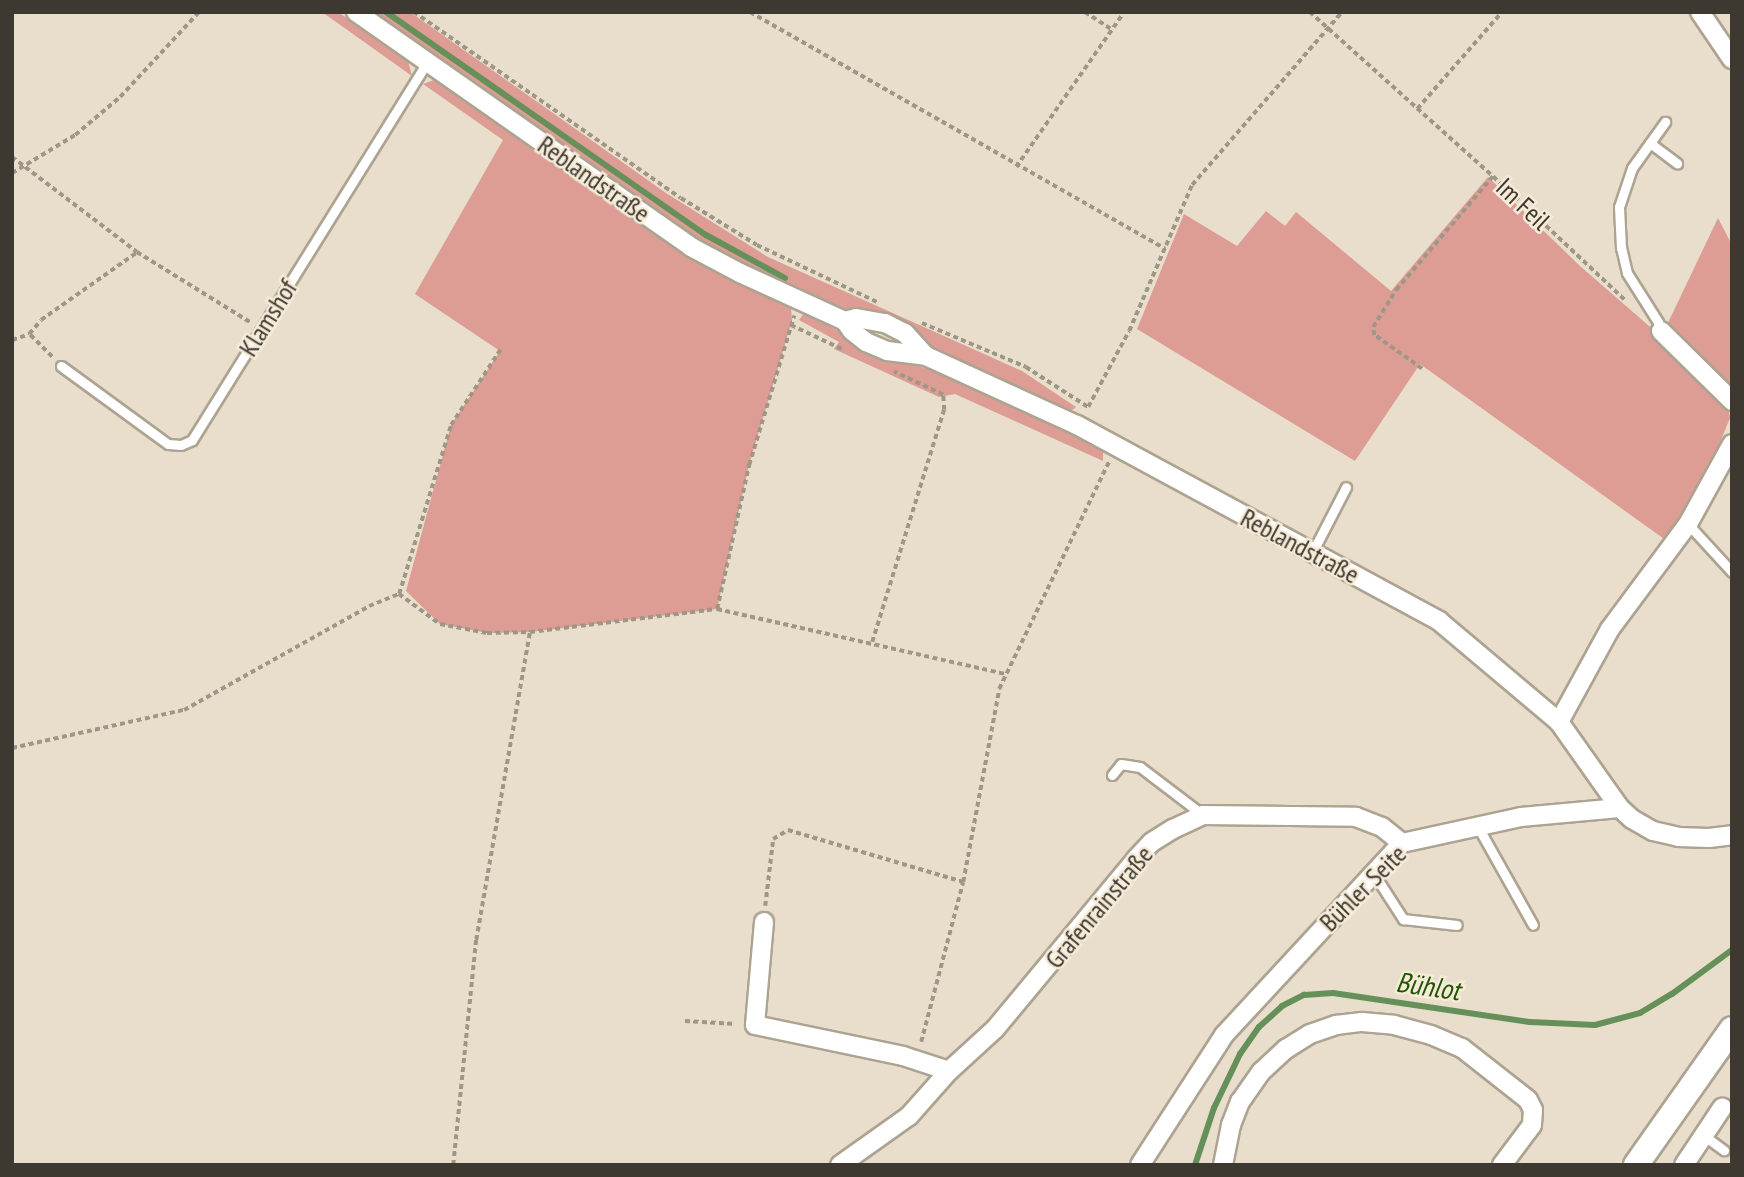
<!DOCTYPE html>
<html>
<head>
<meta charset="utf-8">
<style>
	body { margin:0 }
	#map { position:relative; width:1744px; height:1177px; overflow:hidden; background:#e8decb; font-family:"PT Sans Narrow",sans-serif }
	div>[style] { position:absolute }
	[style*='--x'] { left:calc(var(--x)*1px); top:calc(var(--y)*1px); width:calc(var(--w)*1px); rotate:calc(var(--a)*1deg) }
	.green>* { inset:0; background:#dd9c94 }
	.stream>* { height:6px; margin:-3px; padding:0 3px; transform-origin:3px; border-radius:3px; background:#669059 }
	.path>* { height:3.5px; margin-top:-1.75px; transform-origin:0; background:repeating-linear-gradient(90deg,#9e9788 0 5px,transparent 0 8.5px) }
	.roads { filter:drop-shadow(2px 0 #ada391) drop-shadow(-2px 0 #ada391) drop-shadow(0 2px #ada391) drop-shadow(0 -2px #ada391) }
	.lane>* { height:9px; margin:-4.5px; padding:0 4.5px; transform-origin:4.5px; border-radius:4.5px; background:#fff }
	.street>* { height:18px; margin:-9px; padding:0 9px; transform-origin:9px; border-radius:9px; background:#fff }
	.secondary>* { height:24px; margin:-12px; padding:0 12px; transform-origin:12px; border-radius:12px; background:#fff }
	span { translate:-50% -50%; white-space:nowrap; text-align:center; line-height:1.15; -webkit-text-stroke:5px #f6ebd8; paint-order:stroke }
	.street-label { font-size:26px; color:#3d3931 }
	.water-label { font-size:28px; color:#1e5603; font-style:italic }
	.frame { position:absolute; inset:0; border:14px solid #3d3931; pointer-events:none }
</style>
</head>
<body>
<div id="map">
	<div class="green">
		<div style="clip-path:polygon(322px 12px,338px 12px,408px 61px,412px 76px)"></div>
		<div style="clip-path:polygon(372px 12px,410px 12px,666px 193px,768px 257px,1022px 371px,1076px 407px,1071px 411px,862px 316px,762px 274px,694px 237px)"></div>
		<div style="clip-path:polygon(434px 80px,688px 254px,751px 289px,791px 307px,792px 321px,749px 465px,717px 609px,530px 632px,487px 633px,440px 624px,406px 591px,451px 425px,500px 351px,415px 294px,503px 140px,423px 84px)"></div>
		<div style="clip-path:polygon(1488px 177px,1580px 266px,1664px 339px,1728px 405px,1730px 418px,1700px 490px,1667px 541px,1420px 364px,1355px 461px,1137px 329px,1184px 214px,1237px 246px,1266px 211px,1285px 226px,1296px 212px,1391px 291px)"></div>
		<div style="clip-path:polygon(1718px 218px,1732px 245px,1732px 390px,1666px 327px)"></div>
		<div style="clip-path:polygon(805px 312px,864px 346px,973px 386px,1103px 449px,1103px 461px,955px 394px,939px 397px,834px 349px,839px 342px,799px 320px)"></div>
	</div>
	<div class="stream">
		<div style="--x:386;--y:12;--w:390;--a:34.9"></div>
		<div style="--x:706;--y:235;--w:90;--a:28.6"></div>
		<div style="--x:1195;--y:1165;--w:60;--a:-71.6"></div>
		<div style="--x:1214;--y:1108;--w:60;--a:-64.3"></div>
		<div style="--x:1240;--y:1054;--w:33;--a:-55"></div>
		<div style="--x:1259;--y:1027;--w:31;--a:-42"></div>
		<div style="--x:1282;--y:1006;--w:25;--a:-27"></div>
		<div style="--x:1304;--y:995;--w:29;--a:-4"></div>
		<div style="--x:1333;--y:993;--w:199;--a:8.4"></div>
		<div style="--x:1530;--y:1022;--w:65;--a:2.6"></div>
		<div style="--x:1595;--y:1025;--w:47;--a:-14.9"></div>
		<div style="--x:1640;--y:1013;--w:37;--a:-31"></div>
		<div style="--x:1672;--y:994;--w:74;--a:-36.3"></div>
	</div>
	<div class="path">
		<div style="--x:414;--y:12;--w:325;--a:34.9"></div>
		<div style="--x:681;--y:198;--w:89;--a:31.7"></div>
		<div style="--x:757;--y:245;--w:133;--a:25.4"></div>
		<div style="--x:750;--y:12;--w:478;--a:29.7"></div>
		<div style="--x:1085;--y:12;--w:31;--a:33"></div>
		<div style="--x:1310;--y:12;--w:259;--a:41.9"></div>
		<div style="--x:1503;--y:185;--w:169;--a:43.3"></div>
		<div style="--x:1417;--y:109;--w:129;--a:-48.8"></div>
		<div style="--x:12;--y:157;--w:157;--a:37.2"></div>
		<div style="--x:137;--y:252;--w:133;--a:31.8"></div>
		<div style="--x:1016;--y:167;--w:189;--a:-55.1"></div>
		<div style="--x:12;--y:173;--w:74;--a:-31.1"></div>
		<div style="--x:75;--y:135;--w:59;--a:-40.2"></div>
		<div style="--x:120;--y:97;--w:116;--a:-47.1"></div>
		<div style="--x:922;--y:323;--w:113;--a:22.9"></div>
		<div style="--x:1026;--y:367;--w:74;--a:32.8"></div>
		<div style="--x:791;--y:325;--w:56;--a:25.2"></div>
		<div style="--x:12;--y:340;--w:18;--a:-19"></div>
		<div style="--x:52;--y:357;--w:33;--a:-135"></div>
		<div style="--x:29;--y:334;--w:18;--a:-49"></div>
		<div style="--x:41;--y:320;--w:116;--a:-35.2"></div>
		<div style="--x:1422;--y:369;--w:59;--a:-144.7"></div>
		<div style="--x:1374;--y:335;--w:8;--a:-97"></div>
		<div style="--x:1373;--y:327;--w:44;--a:-58.1"></div>
		<div style="--x:1396;--y:290;--w:150;--a:-49.6"></div>
		<div style="--x:1088;--y:407;--w:86;--a:-61.7"></div>
		<div style="--x:1129;--y:331;--w:159;--a:-66.7"></div>
		<div style="--x:1192;--y:185;--w:229;--a:-49.1"></div>
		<div style="--x:399;--y:594;--w:51;--a:36.2"></div>
		<div style="--x:440;--y:624;--w:48;--a:10.8"></div>
		<div style="--x:487;--y:633;--w:43;--a:-1.3"></div>
		<div style="--x:717;--y:609;--w:295;--a:12.7"></div>
		<div style="--x:872;--y:642;--w:243;--a:-72.8"></div>
		<div style="--x:944;--y:410;--w:15;--a:-94"></div>
		<div style="--x:943;--y:395;--w:54;--a:-154.9"></div>
		<div style="--x:12;--y:748;--w:176;--a:-12.5"></div>
		<div style="--x:184;--y:710;--w:212;--a:-29.3"></div>
		<div style="--x:369;--y:606;--w:32;--a:-22"></div>
		<div style="--x:399;--y:594;--w:177;--a:-72.9"></div>
		<div style="--x:451;--y:425;--w:90;--a:-56.8"></div>
		<div style="--x:765;--y:906;--w:67;--a:-83.2"></div>
		<div style="--x:773;--y:839;--w:17;--a:-31"></div>
		<div style="--x:788;--y:830;--w:183;--a:16.5"></div>
		<div style="--x:685;--y:1021;--w:51;--a:3.4"></div>
		<div style="--x:921;--y:1042;--w:165;--a:-75.3"></div>
		<div style="--x:963;--y:882;--w:196;--a:-79.4"></div>
		<div style="--x:999;--y:689;--w:253;--a:-64.2"></div>
		<div style="--x:453;--y:1165;--w:226;--a:-84.2"></div>
		<div style="--x:476;--y:940;--w:313;--a:-80.1"></div>
		<div style="--x:530;--y:632;--w:188;--a:-7"></div>
		<div style="--x:717;--y:609;--w:148;--a:-77.5"></div>
		<div style="--x:749;--y:465;--w:156;--a:-73.2"></div>
	</div>
	<div class="roads">
		<div class="lane">
			<div style="--x:1650;--y:143;--w:34;--a:37"></div>
			<div style="--x:1661;--y:331;--w:9;--a:-108"></div>
			<div style="--x:1658;--y:322;--w:58;--a:-122.3"></div>
			<div style="--x:1627;--y:273;--w:26;--a:-103"></div>
			<div style="--x:1621;--y:248;--w:41;--a:-92.8"></div>
			<div style="--x:1619;--y:207;--w:41;--a:-71.6"></div>
			<div style="--x:1632;--y:168;--w:57;--a:-54.3"></div>
			<div style="--x:61;--y:366;--w:132;--a:36.1"></div>
			<div style="--x:168;--y:444;--w:13;--a:4"></div>
			<div style="--x:181;--y:445;--w:12;--a:-24"></div>
			<div style="--x:192;--y:440;--w:444;--a:-58.1"></div>
			<div style="--x:1688;--y:524;--w:65;--a:47.5"></div>
			<div style="--x:1312;--y:553;--w:74;--a:-62.7"></div>
			<div style="--x:1112;--y:775;--w:14;--a:-51"></div>
			<div style="--x:1121;--y:764;--w:19;--a:9"></div>
			<div style="--x:1140;--y:767;--w:79;--a:37.3"></div>
			<div style="--x:1478;--y:827;--w:112;--a:60.7"></div>
			<div style="--x:1374;--y:874;--w:54;--a:57.2"></div>
			<div style="--x:1403;--y:919;--w:54;--a:6.3"></div>
			<div style="--x:1703;--y:1135;--w:26;--a:36"></div>
		</div>
		<div class="street">
			<div style="--x:356;--y:12;--w:409;--a:35"></div>
			<div style="--x:691;--y:247;--w:55;--a:28"></div>
			<div style="--x:740;--y:273;--w:115;--a:24.6"></div>
			<div style="--x:845;--y:321;--w:12;--a:55"></div>
			<div style="--x:852;--y:331;--w:18;--a:38"></div>
			<div style="--x:866;--y:342;--w:23;--a:23"></div>
			<div style="--x:887;--y:351;--w:39;--a:7"></div>
			<div style="--x:926;--y:356;--w:166;--a:24.6"></div>
			<div style="--x:1077;--y:425;--w:412;--a:28.4"></div>
			<div style="--x:1439;--y:621;--w:157;--a:40.1"></div>
			<div style="--x:1559;--y:722;--w:105;--a:54.7"></div>
			<div style="--x:1620;--y:808;--w:16;--a:43"></div>
			<div style="--x:1632;--y:819;--w:24;--a:30"></div>
			<div style="--x:1653;--y:831;--w:26;--a:13"></div>
			<div style="--x:1678;--y:837;--w:31;--a:2"></div>
			<div style="--x:1709;--y:838;--w:23;--a:-7"></div>
			<div style="--x:1700;--y:12;--w:57;--a:55.8"></div>
			<div style="--x:845;--y:321;--w:11;--a:-15"></div>
			<div style="--x:856;--y:318;--w:29;--a:10"></div>
			<div style="--x:885;--y:323;--w:22;--a:27"></div>
			<div style="--x:905;--y:333;--w:31;--a:48"></div>
			<div style="--x:1661;--y:331;--w:100;--a:44.6"></div>
			<div style="--x:1559;--y:722;--w:106;--a:-61.3"></div>
			<div style="--x:1610;--y:629;--w:131;--a:-53.4"></div>
			<div style="--x:1688;--y:524;--w:91;--a:-61.2"></div>
			<div style="--x:764;--y:922;--w:103;--a:95"></div>
			<div style="--x:755;--y:1025;--w:151;--a:11.8"></div>
			<div style="--x:903;--y:1056;--w:48;--a:18.1"></div>
			<div style="--x:840;--y:1165;--w:85;--a:-35.4"></div>
			<div style="--x:909;--y:1116;--w:60;--a:-48.4"></div>
			<div style="--x:949;--y:1071;--w:62;--a:-42.4"></div>
			<div style="--x:995;--y:1029;--w:221;--a:-50.3"></div>
			<div style="--x:1136;--y:859;--w:23;--a:-47"></div>
			<div style="--x:1152;--y:842;--w:25;--a:-32"></div>
			<div style="--x:1173;--y:829;--w:33;--a:-25"></div>
			<div style="--x:1203;--y:815;--w:153;--a:0.7"></div>
			<div style="--x:1356;--y:817;--w:28;--a:21"></div>
			<div style="--x:1382;--y:827;--w:26;--a:39"></div>
			<div style="--x:1140;--y:1165;--w:155;--a:-57.1"></div>
			<div style="--x:1224;--y:1035;--w:262;--a:-47.2"></div>
			<div style="--x:1402;--y:843;--w:122;--a:-12.3"></div>
			<div style="--x:1521;--y:817;--w:99;--a:-5.2"></div>
			<div style="--x:1223;--y:1165;--w:41;--a:-78.7"></div>
			<div style="--x:1231;--y:1125;--w:25;--a:-69"></div>
			<div style="--x:1240;--y:1102;--w:37;--a:-55"></div>
			<div style="--x:1261;--y:1072;--w:34;--a:-43"></div>
			<div style="--x:1286;--y:1049;--w:28;--a:-32"></div>
			<div style="--x:1310;--y:1034;--w:28;--a:-19"></div>
			<div style="--x:1336;--y:1025;--w:26;--a:-7"></div>
			<div style="--x:1362;--y:1022;--w:32;--a:5"></div>
			<div style="--x:1394;--y:1025;--w:38;--a:15"></div>
			<div style="--x:1431;--y:1035;--w:34;--a:23"></div>
			<div style="--x:1462;--y:1048;--w:84;--a:38.2"></div>
			<div style="--x:1528;--y:1100;--w:11;--a:63"></div>
			<div style="--x:1533;--y:1110;--w:15;--a:94"></div>
			<div style="--x:1532;--y:1125;--w:50;--a:126.9"></div>
			<div style="--x:1684;--y:1165;--w:69;--a:-56.3"></div>
		</div>
		<div class="secondary">
			<div style="--x:1636;--y:1165;--w:166;--a:-54.8"></div>
		</div>
	</div>
	<div class="street-label">
		<span style="left:594px;top:179px;rotate:35deg">Reblandstraße</span>
		<span style="left:1523px;top:204px;rotate:43deg">Im Feil</span>
		<span style="left:268px;top:318px;rotate:-58deg">Klamshof</span>
		<span style="left:1300px;top:546px;rotate:28deg">Reblandstraße</span>
		<span style="left:1363px;top:888px;rotate:-45deg">Bühler Seite</span>
		<span style="left:1099px;top:907px;rotate:-50deg">Grafenrainstraße</span>
	</div>
	<div class="water-label">
		<span style="left:1428px;top:986px;rotate:8deg">Bühlot</span>
	</div>
	<div class="frame"></div>
</div>
</body>
</html>
